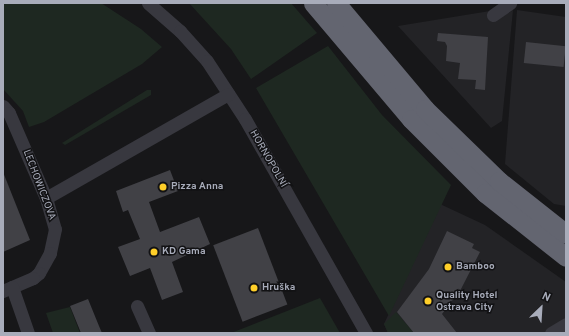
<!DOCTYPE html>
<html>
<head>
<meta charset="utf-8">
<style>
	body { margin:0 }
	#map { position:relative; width:569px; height:336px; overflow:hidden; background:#171719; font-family:Overpass,sans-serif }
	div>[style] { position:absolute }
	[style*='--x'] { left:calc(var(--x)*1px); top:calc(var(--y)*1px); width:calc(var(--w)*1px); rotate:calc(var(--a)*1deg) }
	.built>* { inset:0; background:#232326 }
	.green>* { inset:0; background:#1e2821 }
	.building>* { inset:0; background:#414146; transform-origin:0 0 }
	.minor>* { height:13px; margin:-6.5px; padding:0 6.5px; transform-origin:6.5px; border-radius:6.5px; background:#38383f }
	.highway>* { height:19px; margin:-9.5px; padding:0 9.5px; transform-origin:9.5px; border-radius:9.5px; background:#636570 }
	.dots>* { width:11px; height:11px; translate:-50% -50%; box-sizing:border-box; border:2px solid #121214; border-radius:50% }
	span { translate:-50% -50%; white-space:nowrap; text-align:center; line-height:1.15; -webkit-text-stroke:3px #121214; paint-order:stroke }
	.street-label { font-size:10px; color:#a8acba }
	.poi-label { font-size:10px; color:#a8acba; font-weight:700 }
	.left { translate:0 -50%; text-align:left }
	.frame { position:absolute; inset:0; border:4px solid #a8acba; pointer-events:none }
	.north { position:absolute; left:521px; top:288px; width:40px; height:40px; -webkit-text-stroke:3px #121214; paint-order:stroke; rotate:25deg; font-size:11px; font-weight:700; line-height:16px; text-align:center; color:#a8acba }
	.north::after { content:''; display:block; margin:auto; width:14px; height:18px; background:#a8acba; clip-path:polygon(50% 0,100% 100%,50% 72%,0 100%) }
</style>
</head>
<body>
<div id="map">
	<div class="built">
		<div style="clip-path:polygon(513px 10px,502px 121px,491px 128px,398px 26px,490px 11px,496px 20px)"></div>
		<div style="clip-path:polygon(517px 10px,566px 17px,566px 206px,554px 204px,505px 164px)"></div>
		<div style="clip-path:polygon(440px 204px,485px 225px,566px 282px,566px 333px,388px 333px,384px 324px)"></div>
	</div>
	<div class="green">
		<div style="clip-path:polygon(3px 3px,101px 3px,141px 29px,162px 47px,142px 64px,44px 122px,29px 127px,23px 111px,3px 89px)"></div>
		<div style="clip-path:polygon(189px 3px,291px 3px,317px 33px,251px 79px,231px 49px)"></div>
		<div style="clip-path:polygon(328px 46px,382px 115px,451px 185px,389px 316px,256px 88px)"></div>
		<div style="clip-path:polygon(147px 90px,151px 90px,151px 95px,65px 145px,62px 143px)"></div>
		<div style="clip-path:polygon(320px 298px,340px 333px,231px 333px)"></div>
		<div style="clip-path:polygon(70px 307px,80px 333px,53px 333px,46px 313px)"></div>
		<div style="clip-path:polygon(396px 312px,414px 333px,388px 333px,384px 324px)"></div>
	</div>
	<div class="building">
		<div style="clip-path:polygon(438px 33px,488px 37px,485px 90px,475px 89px,476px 80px,458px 79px,460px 63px,446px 61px,447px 46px,445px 42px,437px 41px)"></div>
		<div style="left:526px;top:42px;width:40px;height:21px;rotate:6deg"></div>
		<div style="clip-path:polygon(170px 170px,178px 191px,149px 202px,160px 232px,199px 217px,210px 244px,172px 262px,183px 292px,162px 300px,150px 268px,130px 276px,118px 247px,140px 239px,128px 210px,123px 212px,116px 191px)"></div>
		<div style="clip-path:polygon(3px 172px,30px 240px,3px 252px)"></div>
		<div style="left:258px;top:228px;width:82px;height:48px;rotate:69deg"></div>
		<div style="clip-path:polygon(447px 231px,474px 244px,472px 248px,480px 252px,461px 289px,442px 314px,457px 333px,414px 333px,397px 312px,429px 269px)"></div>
		<div style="clip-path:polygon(88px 299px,99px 326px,102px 333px,81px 333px,70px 306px)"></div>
	</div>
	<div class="minor">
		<div style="--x:148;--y:3;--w:43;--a:41.2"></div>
		<div style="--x:180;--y:31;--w:40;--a:48"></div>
		<div style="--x:207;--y:61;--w:69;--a:56.8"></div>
		<div style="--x:245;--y:119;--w:246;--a:60.5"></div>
		<div style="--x:493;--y:15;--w:21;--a:-35"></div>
		<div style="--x:3;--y:106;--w:9;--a:49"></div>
		<div style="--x:9;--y:113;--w:93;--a:66.5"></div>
		<div style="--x:46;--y:198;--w:32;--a:74"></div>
		<div style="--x:55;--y:229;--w:25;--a:102"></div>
		<div style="--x:50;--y:253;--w:23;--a:119"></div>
		<div style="--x:39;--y:273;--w:8;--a:140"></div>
		<div style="--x:33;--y:278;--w:33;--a:157"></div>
		<div style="--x:46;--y:198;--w:210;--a:-29.7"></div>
		<div style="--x:12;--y:287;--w:49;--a:70.8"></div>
		<div style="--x:137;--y:306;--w:30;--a:66"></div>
		<div style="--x:551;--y:333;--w:17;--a:-31"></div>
	</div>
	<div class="highway">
		<div style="--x:313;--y:3;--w:152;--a:49.8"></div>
		<div style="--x:411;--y:119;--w:105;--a:45"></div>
		<div style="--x:485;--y:193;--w:103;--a:38.3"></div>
		<div style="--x:336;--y:3;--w:138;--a:50"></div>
		<div style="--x:425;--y:109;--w:103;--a:44.2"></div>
		<div style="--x:499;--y:181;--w:85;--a:38.3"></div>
	</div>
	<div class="dots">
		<div style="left:163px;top:187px;background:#ffcf29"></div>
		<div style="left:154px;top:252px;background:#ffcf29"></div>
		<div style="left:448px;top:267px;background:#ffcf29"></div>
		<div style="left:254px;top:288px;background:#ffcf29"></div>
		<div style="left:428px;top:301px;background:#ffcf29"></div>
	</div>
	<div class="street-label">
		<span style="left:268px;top:159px;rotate:60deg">HORNOPOLNÍ</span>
		<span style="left:39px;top:185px;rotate:69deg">LECHOWICZOVA</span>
	</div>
	<div class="poi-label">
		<span class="left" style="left:171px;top:187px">Pizza Anna</span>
		<span class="left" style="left:162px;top:252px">KD Gama</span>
		<span class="left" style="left:456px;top:267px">Bamboo</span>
		<span class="left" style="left:262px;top:288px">Hruška</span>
		<span class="left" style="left:436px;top:301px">Quality Hotel<br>Ostrava City</span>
	</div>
	<div class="frame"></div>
	<div class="north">N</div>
</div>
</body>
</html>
